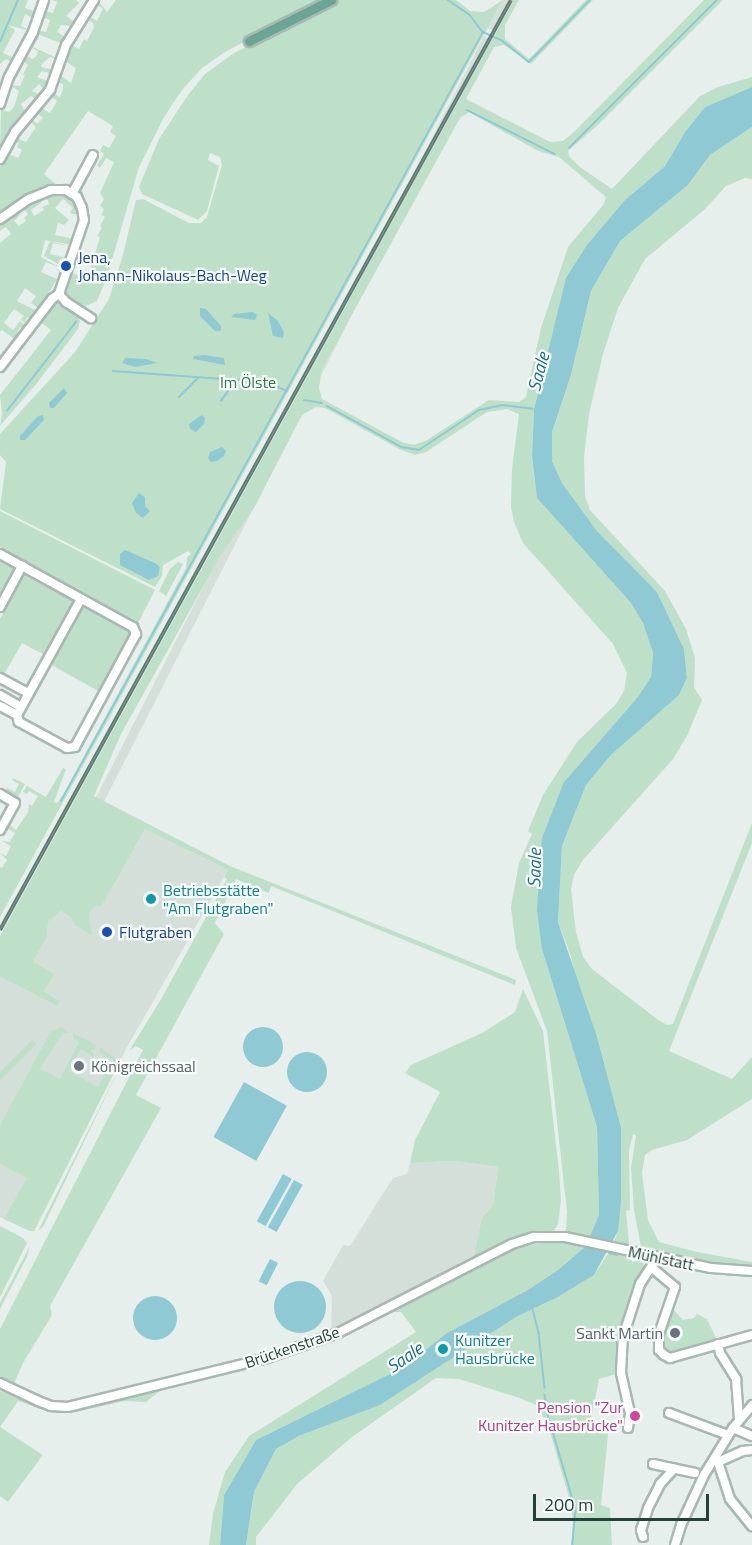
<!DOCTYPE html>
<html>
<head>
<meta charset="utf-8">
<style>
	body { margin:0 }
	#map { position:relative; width:752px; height:1545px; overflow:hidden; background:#e6efeb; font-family:"Titillium Web",sans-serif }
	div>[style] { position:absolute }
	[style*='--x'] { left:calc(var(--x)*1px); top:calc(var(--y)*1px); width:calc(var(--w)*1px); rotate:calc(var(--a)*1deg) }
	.built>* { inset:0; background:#d4dfda; transform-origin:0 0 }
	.green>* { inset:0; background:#bfe0c8; transform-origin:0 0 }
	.water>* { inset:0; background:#8ec9d4; transform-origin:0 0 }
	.round { border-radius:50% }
	.stream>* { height:1.5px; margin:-0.75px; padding:0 0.75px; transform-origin:0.75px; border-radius:0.75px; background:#8ec9d4 }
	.roads { filter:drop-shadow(2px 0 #a8b8b2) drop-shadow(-2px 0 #a8b8b2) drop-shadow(0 2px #a8b8b2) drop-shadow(0 -2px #a8b8b2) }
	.minor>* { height:8px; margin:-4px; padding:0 4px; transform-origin:4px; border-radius:4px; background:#fff }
	.major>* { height:9px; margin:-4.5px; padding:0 4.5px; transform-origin:4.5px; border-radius:4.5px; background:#6aa596 }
	.rail>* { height:4px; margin-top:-2px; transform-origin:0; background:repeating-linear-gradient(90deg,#f7fbf9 0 4.5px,#5f7d75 0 9px); box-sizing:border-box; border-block:2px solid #5f7d75 }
	.dots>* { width:16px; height:16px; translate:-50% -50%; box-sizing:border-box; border:3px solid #f7fbf9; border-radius:50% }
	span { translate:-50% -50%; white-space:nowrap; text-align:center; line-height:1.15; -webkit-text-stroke:4.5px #f7fbf9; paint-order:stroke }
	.transit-label { font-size:16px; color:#164399 }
	.left { translate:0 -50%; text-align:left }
	.park-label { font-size:16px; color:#2d7a4b }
	.culture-label { font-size:16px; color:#0d838f }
	.worship-label { font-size:16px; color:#5b616d }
	.right { translate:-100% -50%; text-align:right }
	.street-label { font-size:16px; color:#24423a }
	.hotel-label { font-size:16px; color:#b23c85 }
	.water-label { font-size:18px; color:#1c6f80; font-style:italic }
	.scale { position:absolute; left:533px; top:1494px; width:176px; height:27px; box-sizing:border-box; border:3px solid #24423a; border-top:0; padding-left:8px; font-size:18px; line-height:21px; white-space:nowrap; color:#24423a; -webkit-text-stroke:4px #f7fbf9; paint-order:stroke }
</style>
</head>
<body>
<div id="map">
	<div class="built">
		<div style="clip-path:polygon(503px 0,514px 0,496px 32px,488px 28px)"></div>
		<div style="left:484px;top:36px;width:9px;height:1005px;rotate:27deg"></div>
		<div style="clip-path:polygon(145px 829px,228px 870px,126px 1049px,34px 1231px,30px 1231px,0 1217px,0 977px,57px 1006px,59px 1000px,44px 991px,33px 962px,47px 937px,48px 922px,61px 911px,70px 917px,75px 925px,89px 921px,89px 914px,94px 907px,102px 906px)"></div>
		<div style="clip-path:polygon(455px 1161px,498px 1167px,493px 1206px,482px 1217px,473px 1259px,331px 1332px,332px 1296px,323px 1281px,343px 1245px,350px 1246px,393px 1178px,407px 1174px,410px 1163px)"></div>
	</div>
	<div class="green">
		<div style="clip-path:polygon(0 0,28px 0,25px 8px,34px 11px,38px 3px,40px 4px,35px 19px,25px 14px,21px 26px,31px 31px,8px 25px,15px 30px,3px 53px,14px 58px,12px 62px,6px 59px,0 64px)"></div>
		<div style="clip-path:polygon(52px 0,76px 0,79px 3px,66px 16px,73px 21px,78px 14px,79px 15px,72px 26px,61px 25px,57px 32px,64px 36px,68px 33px,63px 44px,35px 33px,39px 22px,38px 30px,46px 32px,50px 20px,41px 17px,45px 6px,45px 11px,53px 13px,57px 2px)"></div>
		<div style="clip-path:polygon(98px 0,101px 0,99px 2px,107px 12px,116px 0,323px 0,225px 52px,202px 68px,182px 90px,164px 117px,139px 167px,107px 277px,97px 301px,86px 306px,69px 299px,64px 287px,71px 272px,87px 280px,100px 237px,97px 236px,102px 228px,100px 226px,105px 217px,101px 215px,104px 209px,100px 206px,104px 199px,100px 193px,114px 162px,106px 158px,100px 168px,97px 165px,104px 154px,100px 151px,103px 145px,109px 148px,116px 136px,110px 132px,113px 126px,88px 111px,44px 174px,57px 185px,29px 194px,0 215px,0 167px,9px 147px,12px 148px,9px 154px,18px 158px,22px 150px,17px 147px,19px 143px,13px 140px,21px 129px,18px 139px,26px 142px,36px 127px,29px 120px,35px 113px,32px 119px,37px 124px,43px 118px,36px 112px,47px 100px,43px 109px,50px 113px,57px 101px,50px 96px,55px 85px,53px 94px,60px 97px,63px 90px,63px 84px,57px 82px,62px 67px,61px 76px,71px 83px,76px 68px,65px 61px,68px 46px,71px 40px,71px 45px,79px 49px,84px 39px,87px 41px,94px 27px,93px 23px,84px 17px,90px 8px,93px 10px,89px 16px,97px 21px,103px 9px,95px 3px)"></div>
		<div style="clip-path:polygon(339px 0,456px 0,470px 11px,484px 12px,503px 0,0 917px,0 867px,2px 868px,7px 860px,0 853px,6px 856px,11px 846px,2px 841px,10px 842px,15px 833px,5px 827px,8px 824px,16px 830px,28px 812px,29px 804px,32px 806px,38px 796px,29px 791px,27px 794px,23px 792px,27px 786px,46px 797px,63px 768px,66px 769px,54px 802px,57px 803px,64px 793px,186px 568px,187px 557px,191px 554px,188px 551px,163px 565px,162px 576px,155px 587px,0 509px,6px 462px,0 455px,0 434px,75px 352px,109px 299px,123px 255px,136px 200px,143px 199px,189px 223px,201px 223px,207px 217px,222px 165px,220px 157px,210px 153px,208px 160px,219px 166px,207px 211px,198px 220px,142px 194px,139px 187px,159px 139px,188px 95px,205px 74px,234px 53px)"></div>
		<div style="clip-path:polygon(evenodd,514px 0,519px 0,505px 25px,505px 39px,529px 59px,586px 0,593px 0,531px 64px,504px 45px,494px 47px,466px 99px,550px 142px,563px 141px,574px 132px,704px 0,723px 0,600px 123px,568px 151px,569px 156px,580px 167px,612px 189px,700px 96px,718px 87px,752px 77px,752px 87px,705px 107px,685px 132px,665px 166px,625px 200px,543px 366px,534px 409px,532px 456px,537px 498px,631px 603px,643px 623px,653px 653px,651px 677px,637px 698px,564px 782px,542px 949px,597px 1127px,599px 1215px,590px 1239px,564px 1232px,566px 1229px,567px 1212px,547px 1031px,516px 948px,511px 907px,519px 863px,532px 834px,528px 831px,543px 795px,577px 742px,616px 704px,624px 691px,627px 673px,613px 644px,523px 543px,514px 522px,511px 507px,512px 469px,519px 414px,507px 409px,487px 412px,426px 452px,415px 455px,401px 450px,325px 408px,316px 407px,302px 415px,254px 508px,222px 553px,121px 734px,94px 796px,230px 866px,516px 980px,515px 985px,271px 886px,269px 893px,236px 879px,215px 923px,224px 934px,136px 1095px,161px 1108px,50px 1306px,52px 1315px,23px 1363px,13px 1386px,0 1379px,0 1329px,143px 1050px,136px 1046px,129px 1051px,160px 1001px,227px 879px,224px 877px,228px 870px,145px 829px,102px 906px,94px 907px,89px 914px,92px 936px,75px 925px,70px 917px,61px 911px,48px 922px,47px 937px,33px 962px,54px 974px,44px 991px,60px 1001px,57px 1006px,0 977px,0 936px,514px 0,469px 112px,538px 151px,559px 157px,606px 197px,604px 204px,568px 247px,541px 328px,526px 397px,519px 402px,489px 400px,427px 440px,414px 445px,402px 442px,322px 399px,319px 388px,322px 369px,460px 118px,469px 112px)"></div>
		<div style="clip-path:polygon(35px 35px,39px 37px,33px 47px,59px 59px,57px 65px,54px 64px,56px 59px,50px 57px,42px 64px,41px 67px,55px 70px,54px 74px,42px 71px,37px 77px,50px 82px,45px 91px,39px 84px,32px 91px,41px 95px,38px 102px,31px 96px,21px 104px,27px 115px,18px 124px,14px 122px,18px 125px,10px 132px,0 150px,1px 109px,9px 112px,14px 107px,19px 91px,9px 85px,20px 86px,25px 75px,23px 74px,28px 65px,20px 58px,22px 54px,33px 59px,37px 55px,38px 51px,27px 45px,31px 46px)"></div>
		<div style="clip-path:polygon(752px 127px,752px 179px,745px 178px,726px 186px,704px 210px,645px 259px,618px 308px,603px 354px,589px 414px,584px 457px,585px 496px,590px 510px,665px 591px,686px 629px,695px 658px,694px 687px,702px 700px,687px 736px,673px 759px,583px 860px,574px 875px,571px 889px,576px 932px,583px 957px,592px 969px,657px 1019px,667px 1025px,673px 1024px,752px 823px,752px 843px,669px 1051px,732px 1079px,752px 1057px,752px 1099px,687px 1140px,652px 1150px,645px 1155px,642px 1173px,648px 1220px,659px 1242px,697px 1252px,752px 1262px,752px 1268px,710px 1265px,646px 1252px,641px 1247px,634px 1210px,631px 1168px,636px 1136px,633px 1134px,629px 1151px,630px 1210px,626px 1211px,629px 1243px,634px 1245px,631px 1247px,613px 1244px,618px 1231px,571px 956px,558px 922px,562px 846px,586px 785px,611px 755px,679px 695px,687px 678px,684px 649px,657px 592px,597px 531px,562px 483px,552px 461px,552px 432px,571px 375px,591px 291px,620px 241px,688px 185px,710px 155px)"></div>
		<div style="clip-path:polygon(53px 194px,67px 197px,77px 208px,78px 214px,72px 214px,70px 212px,73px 208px,63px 199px,55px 208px,69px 220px,64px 225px,58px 223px,55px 235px,74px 239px,72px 245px,45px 240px,41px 257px,63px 269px,46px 262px,41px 272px,57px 279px,39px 309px,31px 303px,36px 296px,25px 288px,17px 301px,37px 311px,31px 320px,28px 317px,25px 320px,28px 324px,21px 320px,24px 316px,14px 309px,4px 323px,13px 330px,20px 321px,26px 326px,24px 329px,20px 327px,17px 332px,20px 334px,16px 340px,2px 330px,0 332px,0 243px,11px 234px,6px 227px,0 231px,0 225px,18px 212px,20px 215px,14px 221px,19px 226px,26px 221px,24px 218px,28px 214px,23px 208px,40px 198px,42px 202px,31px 210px,34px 216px,44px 210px,42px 207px,49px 204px,46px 196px)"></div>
		<div style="clip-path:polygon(50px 241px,71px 247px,53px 243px,50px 254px,68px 258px,66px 265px,62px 262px,60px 265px,44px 256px)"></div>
		<div style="clip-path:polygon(54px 302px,76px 315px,80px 321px,78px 329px,37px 383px,0 426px,2px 414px,0 395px,51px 330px,38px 320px)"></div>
		<div style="clip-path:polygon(0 511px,155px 590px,138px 623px,0 547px)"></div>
		<div style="clip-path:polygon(0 562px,14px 569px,0 594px)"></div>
		<div style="clip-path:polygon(178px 562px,183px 564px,166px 596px,159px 591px,170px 569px)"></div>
		<div style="clip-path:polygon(24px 575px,73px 601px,43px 654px,22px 643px,2px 678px,0 677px,0 619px)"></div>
		<div style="left:83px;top:607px;width:55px;height:66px;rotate:29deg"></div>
		<div style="clip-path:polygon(13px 778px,25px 784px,18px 797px,14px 798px,5px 793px,7px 788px,15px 792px,19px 784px,12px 780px)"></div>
		<div style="clip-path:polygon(523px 989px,543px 1031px,559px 1171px,561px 1200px,558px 1224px,554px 1231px,518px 1238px,473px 1259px,482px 1217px,493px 1206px,498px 1167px,455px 1161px,410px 1163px,415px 1140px,440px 1092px,405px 1073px,411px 1065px,482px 1033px,515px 1012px)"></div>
		<div style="clip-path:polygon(62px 1027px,69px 1033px,63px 1033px,40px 1069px,60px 1079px,79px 1042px,73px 1038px,73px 1033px,97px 1045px,94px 1050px,90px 1050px,93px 1053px,93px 1057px,81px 1049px,69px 1071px,98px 1087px,104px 1075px,93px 1069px,95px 1066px,106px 1072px,113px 1060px,98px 1052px,101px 1048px,120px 1061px,34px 1231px,30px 1231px,4px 1219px,27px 1178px,0 1164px,0 1125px,51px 1031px)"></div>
		<div style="left:32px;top:1040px;width:6px;height:59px;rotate:45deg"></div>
		<div style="clip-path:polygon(121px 1065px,43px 1227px,38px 1231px)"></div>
		<div style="clip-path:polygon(0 1226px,23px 1238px,27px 1243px,0 1297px)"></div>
		<div style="clip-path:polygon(561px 1240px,586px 1246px,558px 1270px,526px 1291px,447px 1333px,402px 1368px,256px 1440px,224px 1495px,220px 1545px,209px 1545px,213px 1514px,225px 1472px,249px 1436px,416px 1332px,401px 1312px,393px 1312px,318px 1347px,258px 1367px,161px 1390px,146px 1402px,124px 1401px,76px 1412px,50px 1412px,18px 1401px,0 1427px,43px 1455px,8px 1502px,0 1496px,0 1391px,49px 1409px,71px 1410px,243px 1368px,335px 1338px,511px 1250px,542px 1242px,559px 1243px)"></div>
		<div style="clip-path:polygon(30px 1246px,27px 1257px,0 1309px,0 1303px)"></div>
		<div style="clip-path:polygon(609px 1252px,644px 1260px,643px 1269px,623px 1321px,616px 1374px,599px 1379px,591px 1420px,609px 1425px,601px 1505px,610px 1508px,612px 1545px,571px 1545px,573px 1520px,568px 1494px,548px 1425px,536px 1405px,520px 1398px,459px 1379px,436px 1378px,352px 1437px,297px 1484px,256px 1537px,256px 1545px,246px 1545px,254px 1492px,276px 1449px,299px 1436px,380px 1405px,516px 1317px,558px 1297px,594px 1275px)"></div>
		<div style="clip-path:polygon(669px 1305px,683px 1320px,694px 1318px,697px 1314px,707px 1319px,717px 1340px,684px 1352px,665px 1354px,660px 1343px)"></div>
	</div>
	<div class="water">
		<div style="clip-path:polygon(752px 87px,752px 127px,710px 155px,688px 185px,620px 241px,591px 291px,571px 375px,552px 432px,552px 461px,562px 483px,597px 531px,657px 592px,684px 649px,687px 678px,679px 695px,611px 755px,586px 785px,562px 846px,558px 922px,597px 1037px,621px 1128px,621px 1200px,618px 1231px,594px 1275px,558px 1297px,516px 1317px,380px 1405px,299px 1436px,276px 1449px,254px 1492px,246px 1545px,220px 1545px,224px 1495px,256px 1440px,402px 1368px,447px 1333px,526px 1291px,558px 1270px,586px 1246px,599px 1215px,597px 1127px,542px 949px,537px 910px,540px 859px,542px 838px,564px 782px,637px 698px,651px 677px,653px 653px,643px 623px,631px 603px,537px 498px,532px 456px,534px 409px,566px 278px,587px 245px,625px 200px,665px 166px,685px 132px,705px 107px)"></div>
		<div style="clip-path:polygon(200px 308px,206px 309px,221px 326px,221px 331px,215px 331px,200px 316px)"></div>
		<div style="clip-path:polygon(253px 312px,257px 315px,255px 320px,231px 317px,234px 314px)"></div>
		<div style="clip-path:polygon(268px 313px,278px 321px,284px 332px,283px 338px,273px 336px)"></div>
		<div style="clip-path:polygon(204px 355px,224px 358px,225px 365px,193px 359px,194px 356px)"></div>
		<div style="clip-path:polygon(125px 358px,146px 359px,158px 363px,135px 367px,122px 363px)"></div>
		<div style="clip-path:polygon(64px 388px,67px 393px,54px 408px,50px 408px,49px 403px)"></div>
		<div style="clip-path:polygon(43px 415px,44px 420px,25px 440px,20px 440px,20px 436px,38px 416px)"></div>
		<div style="clip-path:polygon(202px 415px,205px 418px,204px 424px,196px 432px,190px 429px,189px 424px)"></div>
		<div style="clip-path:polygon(222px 447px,226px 451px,224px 456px,217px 461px,211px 462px,208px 458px,210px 452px)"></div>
		<div style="clip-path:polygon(139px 493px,145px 497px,145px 506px,150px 511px,143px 518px,136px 513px,132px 503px)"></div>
		<div style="clip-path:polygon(125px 550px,155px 563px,160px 567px,158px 576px,149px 580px,120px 565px,120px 554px)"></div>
		<div class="round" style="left:243px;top:1027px;width:40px;height:40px"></div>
		<div class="round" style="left:287px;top:1052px;width:40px;height:40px"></div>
		<div style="left:244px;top:1082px;width:49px;height:63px;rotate:29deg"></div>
		<div style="left:283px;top:1174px;width:10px;height:54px;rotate:29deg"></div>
		<div style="left:294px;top:1180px;width:10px;height:54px;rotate:29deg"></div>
		<div style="left:270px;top:1259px;width:9px;height:25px;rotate:27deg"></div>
		<div class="round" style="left:274px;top:1281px;width:52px;height:52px"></div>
		<div class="round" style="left:133px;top:1296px;width:44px;height:44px"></div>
	</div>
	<div class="stream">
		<div style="--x:448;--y:0;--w:27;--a:34"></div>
		<div style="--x:470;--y:15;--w:21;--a:53"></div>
		<div style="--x:483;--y:32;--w:22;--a:24"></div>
		<div style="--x:503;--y:41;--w:33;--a:39"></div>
		<div style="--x:529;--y:62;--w:87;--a:-45.5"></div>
		<div style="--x:0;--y:42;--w:46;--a:-66.8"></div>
		<div style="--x:467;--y:110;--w:98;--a:26.6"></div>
		<div style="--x:569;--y:148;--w:209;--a:-45"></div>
		<div style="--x:113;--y:371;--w:110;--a:4.2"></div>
		<div style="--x:231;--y:380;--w:30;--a:-2"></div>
		<div style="--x:261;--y:379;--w:29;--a:25"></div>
		<div style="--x:179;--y:397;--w:27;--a:-45"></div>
		<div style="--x:304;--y:400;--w:18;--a:9"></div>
		<div style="--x:221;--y:401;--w:24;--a:-55"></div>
		<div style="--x:327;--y:406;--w:85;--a:28.7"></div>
		<div style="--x:402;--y:447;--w:17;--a:10"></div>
		<div style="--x:419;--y:450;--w:72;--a:-33.7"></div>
		<div style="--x:479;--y:410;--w:24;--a:-12"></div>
		<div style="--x:502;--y:405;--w:31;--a:7"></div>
		<div style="--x:7;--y:411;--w:113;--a:-52.2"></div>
		<div style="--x:61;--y:801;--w:877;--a:-61.24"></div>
		<div style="--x:609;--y:1253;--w:8;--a:14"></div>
		<div style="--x:533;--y:1309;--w:25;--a:76"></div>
		<div style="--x:539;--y:1333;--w:55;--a:83.8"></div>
		<div style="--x:545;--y:1395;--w:6;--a:81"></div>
		<div style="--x:546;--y:1408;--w:105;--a:73.5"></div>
		<div style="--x:576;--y:1509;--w:36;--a:95"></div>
	</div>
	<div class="roads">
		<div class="minor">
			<div style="--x:0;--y:104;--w:28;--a:-72"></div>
			<div style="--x:9;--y:77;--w:51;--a:-61.9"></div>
			<div style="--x:33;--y:32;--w:34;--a:-71"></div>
			<div style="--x:0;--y:159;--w:31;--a:-61"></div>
			<div style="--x:15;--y:132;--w:55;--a:-50.2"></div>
			<div style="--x:50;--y:90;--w:48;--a:-70.4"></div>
			<div style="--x:66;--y:45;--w:53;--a:-58.1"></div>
			<div style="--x:72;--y:194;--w:44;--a:-61.7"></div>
			<div style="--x:0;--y:219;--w:35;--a:-35"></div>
			<div style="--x:29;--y:199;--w:24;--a:-22"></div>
			<div style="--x:51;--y:190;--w:15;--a:0"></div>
			<div style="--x:66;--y:190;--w:13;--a:32"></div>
			<div style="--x:77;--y:197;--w:12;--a:66"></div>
			<div style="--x:82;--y:208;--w:12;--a:81"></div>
			<div style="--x:84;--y:220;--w:78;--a:108.7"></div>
			<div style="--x:59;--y:294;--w:11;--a:49"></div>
			<div style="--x:66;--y:302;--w:30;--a:33"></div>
			<div style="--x:0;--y:367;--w:86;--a:-52.6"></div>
			<div style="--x:52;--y:299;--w:9;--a:-36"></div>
			<div style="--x:0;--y:554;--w:152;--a:28.8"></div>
			<div style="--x:133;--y:627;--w:8;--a:67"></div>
			<div style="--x:136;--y:634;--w:128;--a:118.4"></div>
			<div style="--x:75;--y:747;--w:8;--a:173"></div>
			<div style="--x:67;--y:748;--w:55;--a:-151.6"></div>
			<div style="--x:19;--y:722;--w:7;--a:-106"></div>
			<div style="--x:17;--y:715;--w:19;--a:-152"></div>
			<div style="--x:0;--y:607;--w:47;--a:-61.8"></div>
			<div style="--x:0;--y:678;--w:27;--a:28"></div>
			<div style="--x:0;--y:695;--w:20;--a:30"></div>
			<div style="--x:17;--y:715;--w:132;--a:-61.1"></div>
			<div style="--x:0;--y:794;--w:17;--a:31"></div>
			<div style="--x:15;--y:803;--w:31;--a:119"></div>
			<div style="--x:651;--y:1267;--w:31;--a:40"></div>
			<div style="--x:675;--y:1287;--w:50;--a:108.8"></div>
			<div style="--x:659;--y:1334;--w:16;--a:90"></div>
			<div style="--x:659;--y:1350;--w:7;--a:45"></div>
			<div style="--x:664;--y:1355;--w:7;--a:27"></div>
			<div style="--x:670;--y:1358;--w:85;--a:-15.7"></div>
			<div style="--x:718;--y:1344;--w:9;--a:77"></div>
			<div style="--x:720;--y:1353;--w:31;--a:58"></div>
			<div style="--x:736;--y:1379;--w:40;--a:85.7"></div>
			<div style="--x:0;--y:1383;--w:42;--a:25.3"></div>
			<div style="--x:38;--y:1401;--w:14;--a:21"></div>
			<div style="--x:51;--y:1406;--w:17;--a:3"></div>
			<div style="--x:68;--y:1407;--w:205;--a:-13.8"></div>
			<div style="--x:267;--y:1358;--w:75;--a:-19.4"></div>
			<div style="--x:338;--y:1333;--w:195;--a:-27.1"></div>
			<div style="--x:512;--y:1244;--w:23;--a:-18"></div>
			<div style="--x:534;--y:1237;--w:31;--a:0"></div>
			<div style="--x:565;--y:1237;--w:149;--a:12"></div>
			<div style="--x:711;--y:1268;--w:41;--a:4.2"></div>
			<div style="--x:669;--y:1413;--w:63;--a:20.4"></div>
			<div style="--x:628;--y:1428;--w:15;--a:-82"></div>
			<div style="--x:630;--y:1413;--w:41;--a:-102.7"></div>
			<div style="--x:621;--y:1373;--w:36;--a:-87"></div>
			<div style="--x:623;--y:1337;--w:56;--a:-72.2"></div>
			<div style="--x:640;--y:1284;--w:31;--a:-57"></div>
			<div style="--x:733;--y:1428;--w:21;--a:23"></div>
			<div style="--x:714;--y:1460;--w:4;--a:27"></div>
			<div style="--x:718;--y:1462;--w:39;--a:72"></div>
			<div style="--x:730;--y:1499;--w:35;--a:51"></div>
			<div style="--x:718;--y:1462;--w:27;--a:-24"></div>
			<div style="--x:743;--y:1451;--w:9;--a:-6"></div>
			<div style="--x:653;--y:1464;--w:43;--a:12.1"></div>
			<div style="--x:643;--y:1537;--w:7;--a:-106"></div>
			<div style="--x:641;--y:1530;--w:23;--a:-72"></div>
			<div style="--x:648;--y:1508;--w:27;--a:-63"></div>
			<div style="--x:660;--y:1484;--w:21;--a:-47"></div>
			<div style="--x:675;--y:1545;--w:21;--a:-73"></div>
			<div style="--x:681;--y:1525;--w:55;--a:-65.3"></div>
			<div style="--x:704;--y:1475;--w:55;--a:-58.3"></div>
			<div style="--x:733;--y:1428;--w:30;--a:-50"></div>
		</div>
		<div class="major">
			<div style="--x:249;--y:41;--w:92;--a:-26.6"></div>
		</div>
	</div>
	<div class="rail">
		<div style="--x:0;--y:930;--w:1061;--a:-61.21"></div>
	</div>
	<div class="dots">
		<div style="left:66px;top:266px;background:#1a4fb4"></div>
		<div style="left:151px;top:899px;background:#0f9aa8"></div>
		<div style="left:107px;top:932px;background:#1a4fb4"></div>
		<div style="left:79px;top:1066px;background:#6b7280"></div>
		<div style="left:675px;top:1333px;background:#6b7280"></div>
		<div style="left:443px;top:1349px;background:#0f9aa8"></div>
		<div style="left:635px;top:1416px;background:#d1479c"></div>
	</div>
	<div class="transit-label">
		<span class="left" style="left:78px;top:266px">Jena,<br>Johann-Nikolaus-Bach-Weg</span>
		<span class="left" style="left:119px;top:932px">Flutgraben</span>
	</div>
	<div class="park-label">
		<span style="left:248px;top:382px">Im Ölste</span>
	</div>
	<div class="culture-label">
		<span class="left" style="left:163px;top:899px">Betriebsstätte<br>"Am Flutgraben"</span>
		<span class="left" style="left:455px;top:1349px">Kunitzer<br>Hausbrücke</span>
	</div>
	<div class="worship-label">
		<span class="left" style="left:91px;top:1066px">Königreichssaal</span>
		<span class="right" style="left:663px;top:1333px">Sankt Martin</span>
	</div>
	<div class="street-label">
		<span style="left:661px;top:1258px;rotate:12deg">Mühlstatt</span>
		<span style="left:292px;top:1347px;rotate:-19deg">Brückenstraße</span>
	</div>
	<div class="hotel-label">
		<span class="right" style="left:623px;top:1416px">Pension "Zur<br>Kunitzer Hausbrücke"</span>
	</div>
	<div class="water-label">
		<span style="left:539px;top:372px;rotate:-75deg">Saale</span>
		<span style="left:535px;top:868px;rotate:-89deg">Saale</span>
		<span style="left:405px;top:1358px;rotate:-35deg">Saale</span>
	</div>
	<div class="scale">200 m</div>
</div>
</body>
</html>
